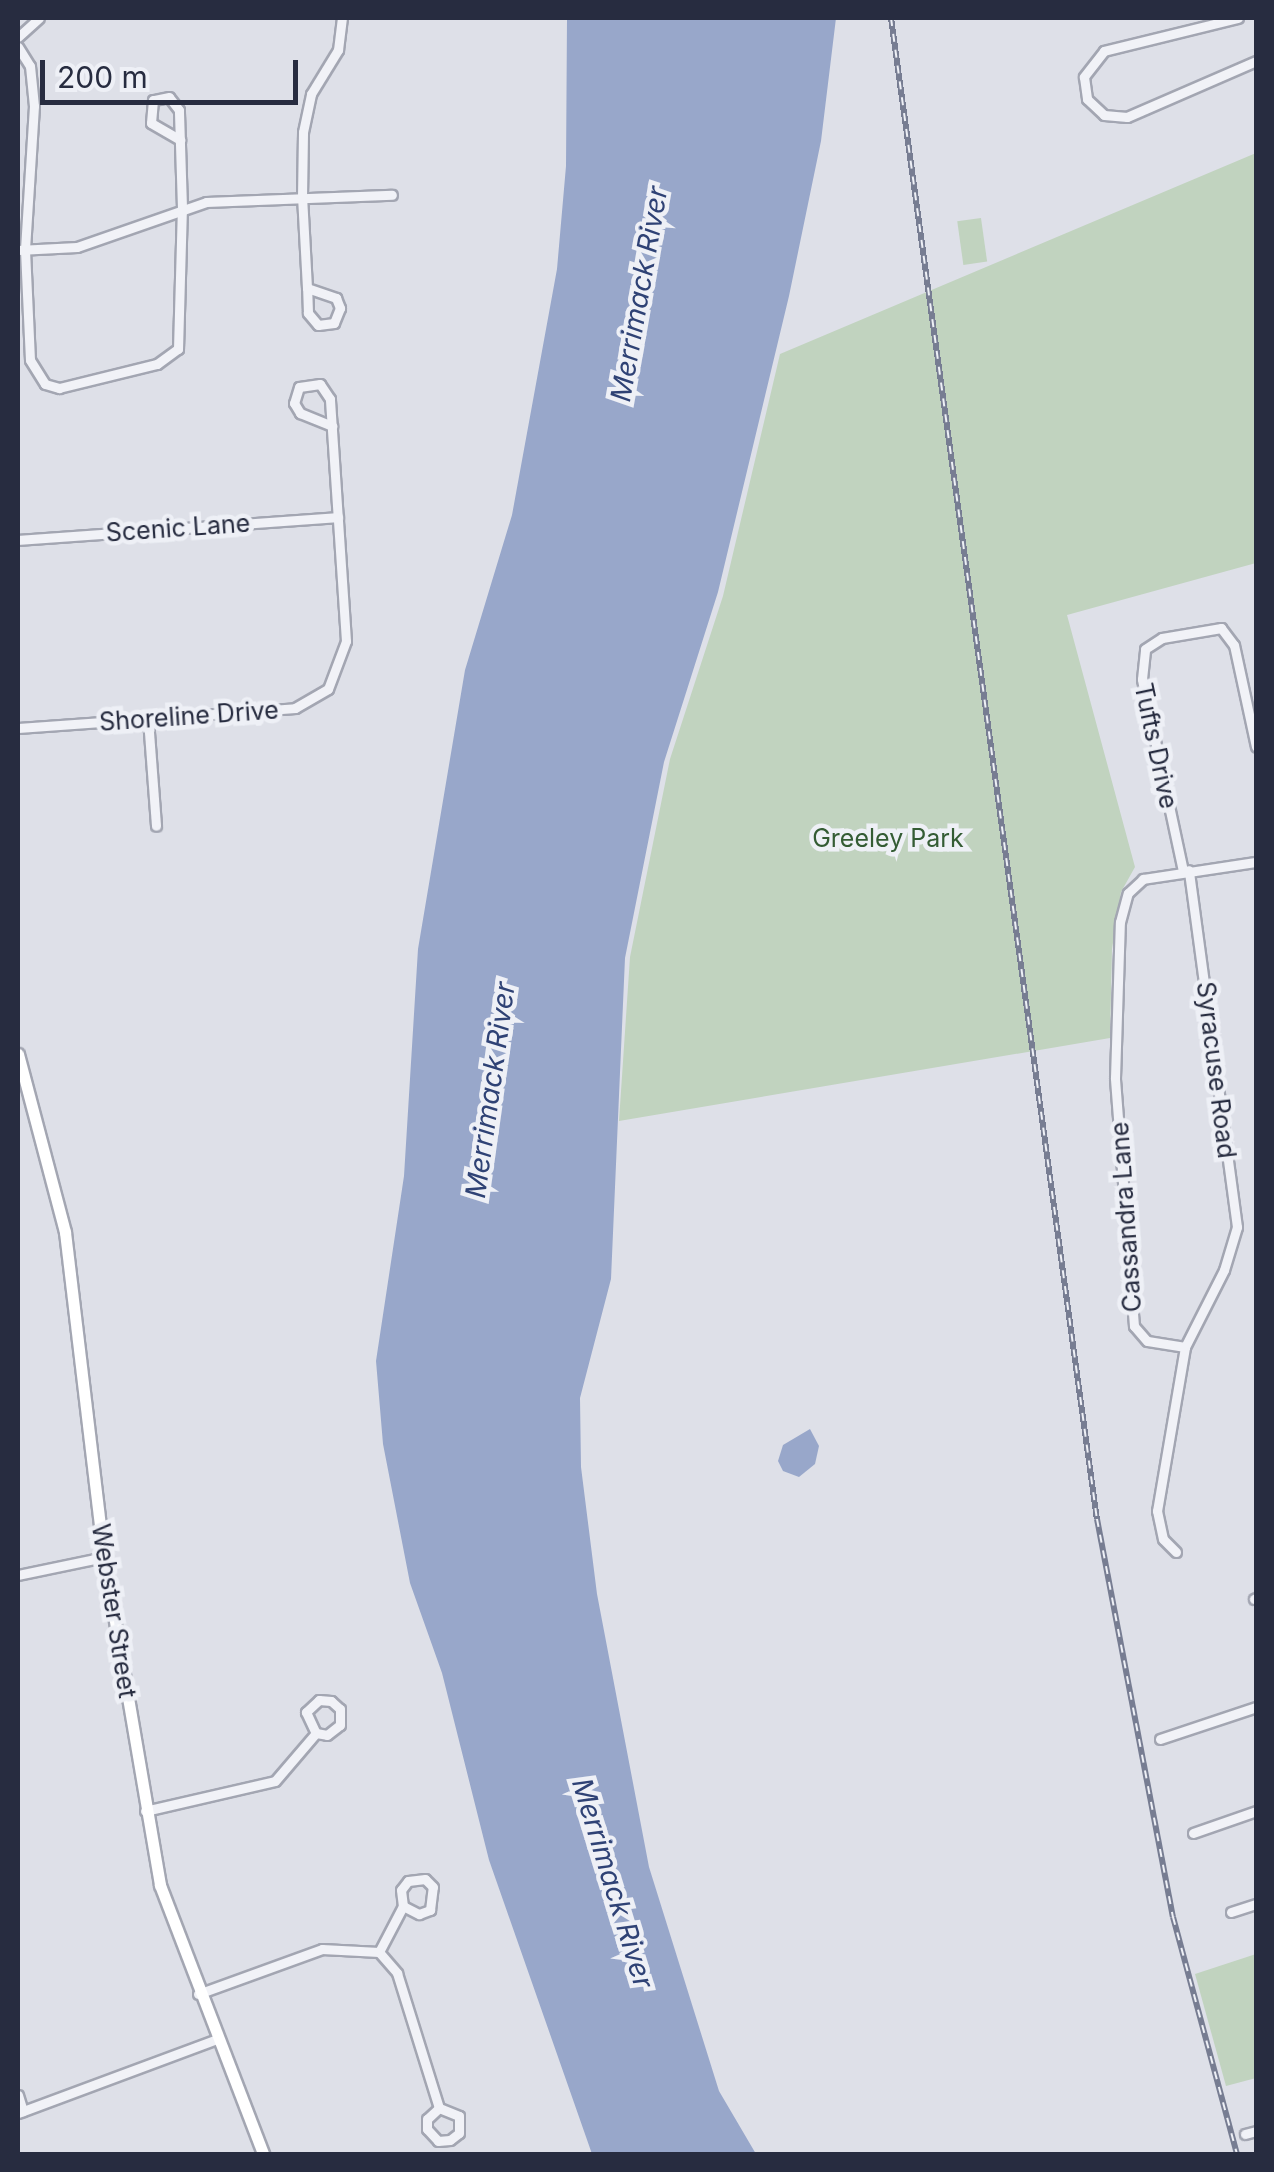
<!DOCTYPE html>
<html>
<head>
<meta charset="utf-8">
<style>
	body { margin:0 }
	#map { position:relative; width:1274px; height:2172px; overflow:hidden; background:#dee0e8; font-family:Inter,sans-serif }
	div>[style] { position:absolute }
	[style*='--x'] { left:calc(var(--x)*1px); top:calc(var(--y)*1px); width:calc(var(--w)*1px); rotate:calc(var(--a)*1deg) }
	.green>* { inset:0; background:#c1d3bf; transform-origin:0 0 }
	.water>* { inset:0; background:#98a7ca }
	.roads { filter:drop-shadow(2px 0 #a3a6b2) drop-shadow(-2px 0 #a3a6b2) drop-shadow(0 2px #a3a6b2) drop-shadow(0 -2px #a3a6b2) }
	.minor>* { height:9px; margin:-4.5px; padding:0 4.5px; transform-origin:4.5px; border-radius:4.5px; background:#f1f2f7 }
	.major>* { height:11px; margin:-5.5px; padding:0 5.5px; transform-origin:5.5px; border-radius:5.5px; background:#fff }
	.rail>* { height:6px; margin-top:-3px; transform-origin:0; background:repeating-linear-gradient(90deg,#eef0f6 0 8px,#777d92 0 16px); box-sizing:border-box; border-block:2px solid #777d92 }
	span { translate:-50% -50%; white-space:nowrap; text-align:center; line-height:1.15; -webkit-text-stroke:9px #eef0f6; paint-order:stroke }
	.street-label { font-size:25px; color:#272c40 }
	.park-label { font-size:25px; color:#345c34 }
	.water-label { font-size:28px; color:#2f4275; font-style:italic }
	.frame { position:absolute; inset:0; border:20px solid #272c40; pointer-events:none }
	.scale { position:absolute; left:40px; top:60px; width:258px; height:45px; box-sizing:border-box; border:5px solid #272c40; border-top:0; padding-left:12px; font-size:30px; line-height:35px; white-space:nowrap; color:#272c40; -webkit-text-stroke:8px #eef0f6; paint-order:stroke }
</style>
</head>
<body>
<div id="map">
	<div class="green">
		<div style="clip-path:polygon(1256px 153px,1256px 563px,1067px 615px,1135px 867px,1121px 892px,1112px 949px,1110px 1038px,619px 1121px,630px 957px,670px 759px,723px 596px,780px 354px)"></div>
		<div style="left:981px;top:218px;width:44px;height:24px;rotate:82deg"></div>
		<div style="clip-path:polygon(1256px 1954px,1256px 2078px,1226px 2086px,1195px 1974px)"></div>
	</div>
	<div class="water">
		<div style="clip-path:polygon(567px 18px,836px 18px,821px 141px,789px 296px,718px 592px,664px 762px,625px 958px,611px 1279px,580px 1398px,581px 1467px,597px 1594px,649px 1867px,719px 2091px,756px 2154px,592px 2154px,489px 1860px,442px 1673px,410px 1583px,383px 1444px,376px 1361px,404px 1176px,418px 949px,465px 670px,512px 515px,557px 269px,566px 166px)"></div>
		<div style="clip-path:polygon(810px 1429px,819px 1446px,815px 1464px,799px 1477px,783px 1471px,778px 1461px,783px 1445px)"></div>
	</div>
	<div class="roads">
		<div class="minor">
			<div style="--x:1238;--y:18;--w:138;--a:166.2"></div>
			<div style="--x:1104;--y:51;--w:33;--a:128"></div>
			<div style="--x:1084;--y:77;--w:22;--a:82"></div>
			<div style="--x:1087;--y:99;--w:23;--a:43"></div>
			<div style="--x:1104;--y:115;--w:23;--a:5"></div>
			<div style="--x:1127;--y:117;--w:141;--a:-23.5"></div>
			<div style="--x:18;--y:37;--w:28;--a:-42"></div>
			<div style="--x:18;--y:47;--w:22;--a:58"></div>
			<div style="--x:30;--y:66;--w:40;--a:84.3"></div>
			<div style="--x:34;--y:106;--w:144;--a:93.6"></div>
			<div style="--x:25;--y:250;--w:110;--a:87.4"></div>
			<div style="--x:30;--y:360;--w:28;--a:58"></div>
			<div style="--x:45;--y:384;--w:15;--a:16"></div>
			<div style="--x:59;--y:388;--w:101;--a:-13.8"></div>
			<div style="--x:157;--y:364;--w:26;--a:-36"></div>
			<div style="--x:178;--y:349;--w:141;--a:-88.4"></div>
			<div style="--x:182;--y:208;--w:98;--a:-91.8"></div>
			<div style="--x:179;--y:110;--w:16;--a:-128"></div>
			<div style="--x:169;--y:97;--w:16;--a:169"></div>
			<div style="--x:153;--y:100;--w:23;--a:95"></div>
			<div style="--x:151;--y:123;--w:34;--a:30"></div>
			<div style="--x:18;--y:250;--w:59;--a:-2.9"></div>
			<div style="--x:77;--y:247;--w:137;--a:-19.2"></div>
			<div style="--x:206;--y:202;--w:186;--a:-2.2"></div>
			<div style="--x:307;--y:288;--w:31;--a:19"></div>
			<div style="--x:336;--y:298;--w:11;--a:68"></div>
			<div style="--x:340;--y:308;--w:16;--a:112"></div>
			<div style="--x:334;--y:323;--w:16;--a:173"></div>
			<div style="--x:318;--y:325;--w:16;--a:-130"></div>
			<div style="--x:308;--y:313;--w:25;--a:-92"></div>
			<div style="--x:307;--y:288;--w:91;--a:-93.1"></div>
			<div style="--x:302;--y:197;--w:65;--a:-89.1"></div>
			<div style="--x:303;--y:132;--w:39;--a:-78"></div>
			<div style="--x:311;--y:94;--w:52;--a:-58.5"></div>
			<div style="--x:338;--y:50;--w:32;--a:-83"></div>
			<div style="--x:18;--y:540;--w:321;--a:-4.1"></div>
			<div style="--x:148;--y:719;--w:107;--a:85.7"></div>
			<div style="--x:18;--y:728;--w:278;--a:-4.1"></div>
			<div style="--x:295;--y:708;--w:38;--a:-30"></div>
			<div style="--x:328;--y:689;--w:51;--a:-69.4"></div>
			<div style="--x:346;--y:641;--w:243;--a:-93.8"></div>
			<div style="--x:330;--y:399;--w:18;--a:-124"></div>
			<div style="--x:320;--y:384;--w:21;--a:172"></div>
			<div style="--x:299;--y:387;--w:17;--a:107"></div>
			<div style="--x:294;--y:403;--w:12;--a:59"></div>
			<div style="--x:300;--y:413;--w:35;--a:22"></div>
			<div style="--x:1183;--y:871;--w:196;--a:-102.1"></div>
			<div style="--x:1142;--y:679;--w:30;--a:-84"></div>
			<div style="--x:1145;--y:649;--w:20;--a:-33"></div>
			<div style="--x:1162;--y:638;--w:60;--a:-9.6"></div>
			<div style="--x:1221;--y:628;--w:21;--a:53"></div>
			<div style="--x:1234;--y:645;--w:104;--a:77.8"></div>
			<div style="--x:1185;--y:1347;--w:38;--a:-171"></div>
			<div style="--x:1147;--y:1341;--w:20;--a:-131"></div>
			<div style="--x:1134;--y:1326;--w:249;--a:-94.4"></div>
			<div style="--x:1115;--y:1078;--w:156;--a:-88.2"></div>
			<div style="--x:1120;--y:922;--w:30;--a:-75"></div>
			<div style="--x:1128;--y:893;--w:21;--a:-43"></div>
			<div style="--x:1143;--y:879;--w:114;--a:-8.6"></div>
			<div style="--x:1176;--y:1552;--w:18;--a:-135"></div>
			<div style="--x:1163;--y:1539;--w:29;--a:-102"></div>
			<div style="--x:1157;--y:1511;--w:166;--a:-80.3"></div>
			<div style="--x:1185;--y:1347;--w:86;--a:-63.1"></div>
			<div style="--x:1224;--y:1270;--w:45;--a:-73.2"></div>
			<div style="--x:1237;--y:1227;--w:360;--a:-97.7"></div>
			<div style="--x:18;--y:1575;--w:88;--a:-11.8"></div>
			<div style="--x:1254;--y:1599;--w:2;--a:-27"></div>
			<div style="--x:1160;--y:1739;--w:101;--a:-18.4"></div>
			<div style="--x:145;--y:1811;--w:133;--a:-13"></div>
			<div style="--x:275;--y:1781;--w:63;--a:-49.5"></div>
			<div style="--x:316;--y:1733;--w:11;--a:10"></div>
			<div style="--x:327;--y:1735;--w:16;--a:-38"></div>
			<div style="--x:340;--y:1725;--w:16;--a:-90"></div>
			<div style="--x:340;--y:1709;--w:12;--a:-138"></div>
			<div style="--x:331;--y:1701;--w:12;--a:-175"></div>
			<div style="--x:319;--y:1700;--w:18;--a:137"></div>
			<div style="--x:306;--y:1712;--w:23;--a:65"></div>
			<div style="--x:1193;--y:1833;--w:67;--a:-19.2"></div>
			<div style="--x:1231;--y:1912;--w:26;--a:-18"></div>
			<div style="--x:379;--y:1952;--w:52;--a:-62.4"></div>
			<div style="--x:403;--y:1906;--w:18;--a:27"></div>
			<div style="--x:419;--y:1914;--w:12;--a:-20"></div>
			<div style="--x:430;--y:1910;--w:23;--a:-83"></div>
			<div style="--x:433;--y:1887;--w:11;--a:-135"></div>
			<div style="--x:425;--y:1879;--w:17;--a:173"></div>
			<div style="--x:408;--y:1881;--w:11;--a:128"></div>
			<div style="--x:401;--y:1890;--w:16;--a:83"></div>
			<div style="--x:198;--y:1994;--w:132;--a:-19.9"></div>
			<div style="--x:322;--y:1949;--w:57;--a:3"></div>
			<div style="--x:379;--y:1952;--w:28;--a:49"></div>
			<div style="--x:397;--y:1973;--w:141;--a:72.7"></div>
			<div style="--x:439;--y:2108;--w:16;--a:137"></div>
			<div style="--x:427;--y:2119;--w:10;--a:90"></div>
			<div style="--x:427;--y:2129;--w:16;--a:47"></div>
			<div style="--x:438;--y:2141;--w:12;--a:-5"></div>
			<div style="--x:450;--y:2140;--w:11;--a:-38"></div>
			<div style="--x:459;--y:2133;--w:17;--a:-90"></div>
			<div style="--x:459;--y:2116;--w:22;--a:-158"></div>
			<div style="--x:18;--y:2095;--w:17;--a:73"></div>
			<div style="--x:18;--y:2113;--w:212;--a:-20.4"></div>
			<div style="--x:1245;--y:2134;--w:11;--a:-15"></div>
		</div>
		<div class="major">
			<div style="--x:18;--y:1054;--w:184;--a:75.2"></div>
			<div style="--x:65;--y:1232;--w:327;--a:83.2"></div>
			<div style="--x:104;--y:1557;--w:333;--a:80.3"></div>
			<div style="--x:160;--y:1885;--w:288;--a:69"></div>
		</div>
	</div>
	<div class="rail">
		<div style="--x:891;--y:18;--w:1515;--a:82.19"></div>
		<div style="--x:1097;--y:1519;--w:405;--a:79.2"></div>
		<div style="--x:1173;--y:1917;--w:245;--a:74.9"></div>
	</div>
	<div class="street-label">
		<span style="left:178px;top:528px;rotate:-4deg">Scenic Lane</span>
		<span style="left:189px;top:716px;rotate:-4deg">Shoreline Drive</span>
		<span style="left:1156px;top:746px;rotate:78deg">Tufts Drive</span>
		<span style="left:1216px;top:1070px;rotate:83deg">Syracuse Road</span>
		<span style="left:1126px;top:1217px;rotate:-94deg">Cassandra Lane</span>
		<span style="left:114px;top:1611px;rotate:81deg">Webster Street</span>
	</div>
	<div class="park-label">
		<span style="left:888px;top:838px">Greeley Park</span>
	</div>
	<div class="water-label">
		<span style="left:639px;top:294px;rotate:-80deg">Merrimack River</span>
		<span style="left:490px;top:1090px;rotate:-82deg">Merrimack River</span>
		<span style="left:613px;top:1883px;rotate:73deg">Merrimack River</span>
	</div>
	<div class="frame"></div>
	<div class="scale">200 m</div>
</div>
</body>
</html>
